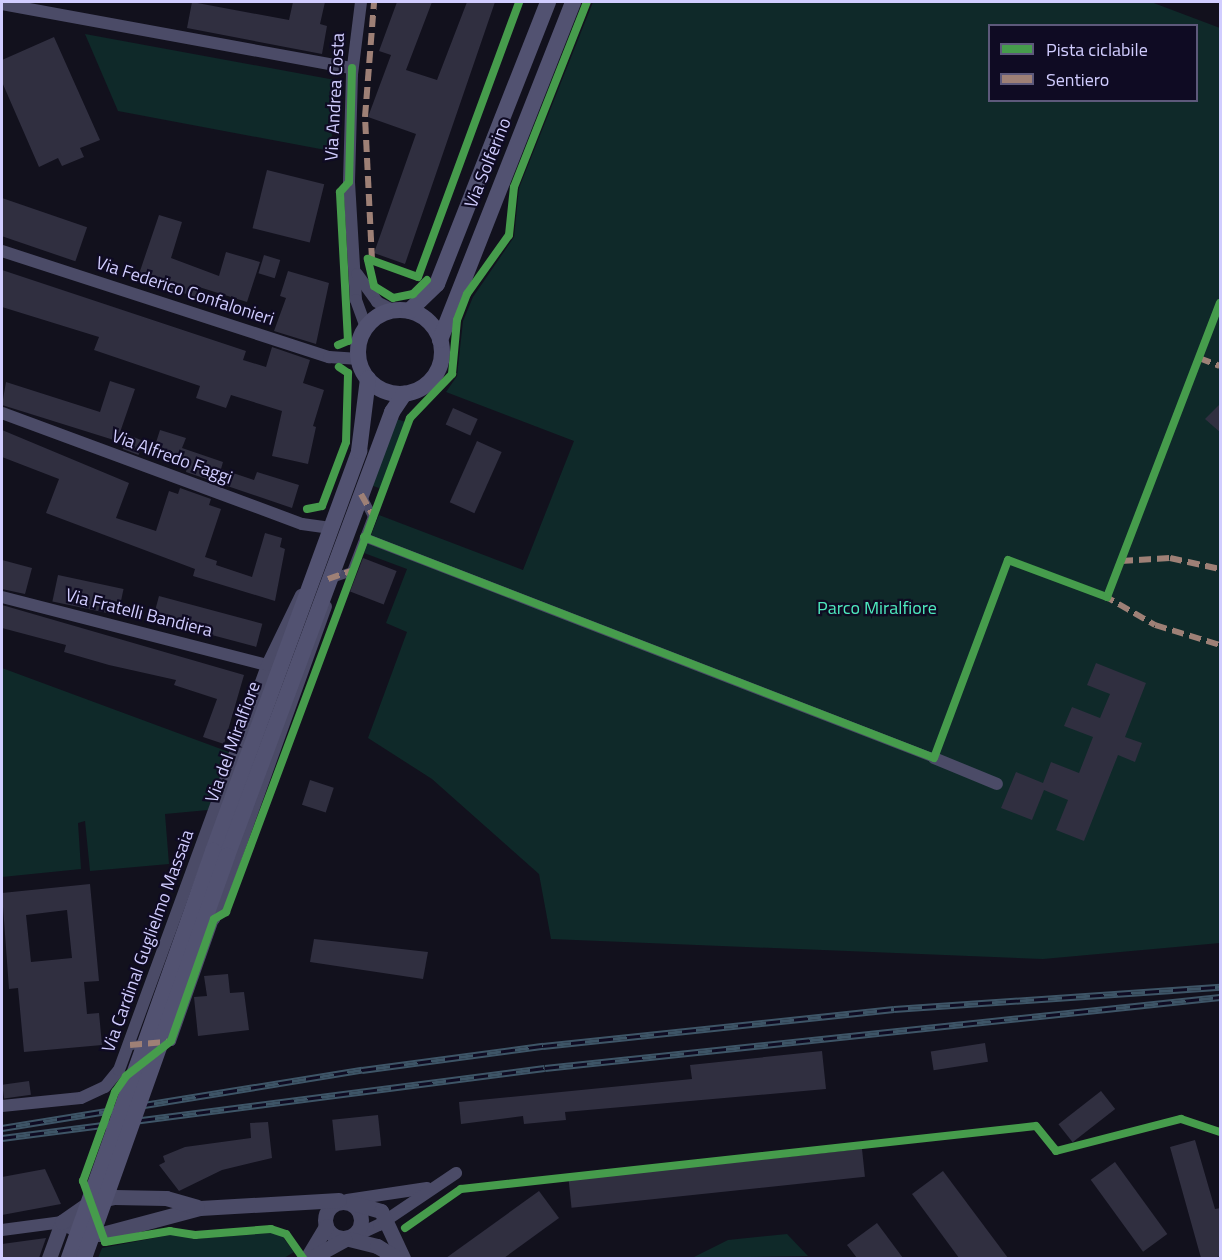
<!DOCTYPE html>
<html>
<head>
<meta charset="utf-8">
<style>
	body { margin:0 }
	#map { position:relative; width:1222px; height:1260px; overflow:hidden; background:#12111d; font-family:"Titillium Web",sans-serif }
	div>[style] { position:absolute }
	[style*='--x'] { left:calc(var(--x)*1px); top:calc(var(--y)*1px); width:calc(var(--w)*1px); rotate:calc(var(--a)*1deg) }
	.green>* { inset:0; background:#0f2929; transform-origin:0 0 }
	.building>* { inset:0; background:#302f40; transform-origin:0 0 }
	.pedestrian>* { height:9px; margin:-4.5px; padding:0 4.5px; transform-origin:4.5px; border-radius:4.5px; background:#4b4b67 }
	.minor>* { height:12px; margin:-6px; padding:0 6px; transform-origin:6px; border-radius:6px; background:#4b4b67 }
	.tertiary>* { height:15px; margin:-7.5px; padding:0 7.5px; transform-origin:7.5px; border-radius:7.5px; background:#4b4b67 }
	.tertiary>.ring { margin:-7.5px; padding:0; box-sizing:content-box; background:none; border:15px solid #4b4b67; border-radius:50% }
	.secondary>* { height:16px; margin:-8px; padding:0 8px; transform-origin:8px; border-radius:8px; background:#525271 }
	.secondary>.ring { margin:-8px; padding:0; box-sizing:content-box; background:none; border:16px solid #525271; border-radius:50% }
	.rail>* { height:7px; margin-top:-3.5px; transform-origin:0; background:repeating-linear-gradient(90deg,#0f0b23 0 14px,#3e5567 0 28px); box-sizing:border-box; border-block:2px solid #3e5567 }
	.secondary-bridge>* { height:16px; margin:-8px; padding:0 8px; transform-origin:8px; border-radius:8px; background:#525271 }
	.quiet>* { height:6px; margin-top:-3px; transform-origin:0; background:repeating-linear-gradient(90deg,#9e8076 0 12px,transparent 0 18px) }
	.cycleway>* { height:8px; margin:-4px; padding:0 4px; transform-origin:4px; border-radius:4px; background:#469c4c }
	span { translate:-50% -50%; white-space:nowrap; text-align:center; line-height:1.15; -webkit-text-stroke:4.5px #0f0b23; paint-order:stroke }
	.street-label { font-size:18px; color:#d1cdff }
	.park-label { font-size:18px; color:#4eeabe }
	.frame { position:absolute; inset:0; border:3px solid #d1cdff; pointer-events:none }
	.legend { position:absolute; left:988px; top:24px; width:210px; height:78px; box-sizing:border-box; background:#0f0b23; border:2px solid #5d597b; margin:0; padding:8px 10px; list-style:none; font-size:18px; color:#d1cdff }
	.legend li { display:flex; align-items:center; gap:12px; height:30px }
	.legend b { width:30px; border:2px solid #5d597b }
</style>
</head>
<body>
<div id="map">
	<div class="green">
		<div style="clip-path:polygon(evenodd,593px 2px,1151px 2px,1220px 28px,1220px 943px,1043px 959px,551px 939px,539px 874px,432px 779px,368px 738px,407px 632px,386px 623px,407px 569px,364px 553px,379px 515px,523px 570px,574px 441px,446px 392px,457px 376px,463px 321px,473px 297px,514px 237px,519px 188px,593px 2px,990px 26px,1196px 26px,1196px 100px,990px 100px,990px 26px)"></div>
		<div style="clip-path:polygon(85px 34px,335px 80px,331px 151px,118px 111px)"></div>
		<div style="left:394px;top:418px;width:12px;height:71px;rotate:20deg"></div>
		<div style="clip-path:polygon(2px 668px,229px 752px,208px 810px,165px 814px,169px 864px,90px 871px,85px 821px,78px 823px,81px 869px,2px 877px)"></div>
		<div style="clip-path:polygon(272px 1233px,282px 1236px,294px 1252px,284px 1258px,98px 1258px,102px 1248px,175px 1234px,193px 1239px)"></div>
		<div style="clip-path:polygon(787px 1234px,808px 1256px,692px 1258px,728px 1240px)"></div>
	</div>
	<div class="building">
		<div style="clip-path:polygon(192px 2px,289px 20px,293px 2px,325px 2px,320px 24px,327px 26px,322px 54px,187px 28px)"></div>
		<div style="clip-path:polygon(397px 2px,432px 2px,406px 70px,437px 80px,467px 2px,495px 2px,405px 264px,374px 253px,416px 134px,368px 117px,391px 55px,379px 51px)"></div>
		<div style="clip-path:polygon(54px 37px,100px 140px,80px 148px,84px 157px,62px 166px,58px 158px,39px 167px,2px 82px,2px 60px)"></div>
		<div style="left:267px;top:170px;width:59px;height:60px;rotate:14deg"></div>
		<div style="left:2px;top:198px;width:90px;height:36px;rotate:19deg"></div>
		<div style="clip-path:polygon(159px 215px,182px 222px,171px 258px,219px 276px,226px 252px,260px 262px,247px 302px,199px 287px,195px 297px,138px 277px)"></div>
		<div style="left:264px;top:255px;width:17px;height:19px;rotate:17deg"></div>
		<div style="clip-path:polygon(2px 270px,246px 351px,243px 360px,266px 367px,272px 347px,310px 360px,303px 383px,324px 390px,313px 426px,316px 427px,308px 464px,272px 456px,282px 411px,231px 395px,226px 408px,196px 398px,200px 386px,94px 350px,99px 337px,2px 307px)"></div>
		<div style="clip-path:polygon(288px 271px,329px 283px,316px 344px,274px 331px,286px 298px,280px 296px)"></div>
		<div style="clip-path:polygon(110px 381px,135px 389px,117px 441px,2px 405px,6px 382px,100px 412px)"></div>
		<div style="clip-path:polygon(1221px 403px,1221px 433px,1205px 419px)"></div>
		<div style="left:453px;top:408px;width:27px;height:18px;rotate:24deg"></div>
		<div style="clip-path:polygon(2px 430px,129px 483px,116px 518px,156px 531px,169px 491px,178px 494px,180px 488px,211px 499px,209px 505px,221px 509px,205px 557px,217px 561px,216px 565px,252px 577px,265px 533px,282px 538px,280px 547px,285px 549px,275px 601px,193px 576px,195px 569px,46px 513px,59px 479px,2px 457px)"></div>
		<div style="clip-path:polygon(160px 430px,186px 438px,182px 448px,223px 462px,221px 469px,254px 480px,257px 472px,299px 485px,292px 508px,186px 472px,187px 467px,152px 455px)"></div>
		<div style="left:128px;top:435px;width:17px;height:15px;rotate:21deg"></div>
		<div style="left:477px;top:441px;width:27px;height:67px;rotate:24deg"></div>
		<div style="left:363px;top:558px;width:36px;height:36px;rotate:21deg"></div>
		<div style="clip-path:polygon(2px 560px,32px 568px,25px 594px,2px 589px)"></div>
		<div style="left:58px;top:575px;width:67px;height:27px;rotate:12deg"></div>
		<div style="left:159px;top:596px;width:107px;height:24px;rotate:15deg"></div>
		<div style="clip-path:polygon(2px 605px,244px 675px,224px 744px,203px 737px,217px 699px,174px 685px,176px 680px,109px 665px,64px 652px,66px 645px,2px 628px)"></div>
		<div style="clip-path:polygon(1096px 663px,1146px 683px,1125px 737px,1142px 743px,1135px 762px,1118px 755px,1084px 841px,1056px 830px,1068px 800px,1044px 790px,1032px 820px,1001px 808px,1016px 772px,1043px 783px,1051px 762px,1079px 773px,1093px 737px,1064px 726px,1072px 707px,1100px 718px,1110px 694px,1087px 685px)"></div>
		<div style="left:310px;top:780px;width:25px;height:26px;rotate:18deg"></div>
		<div style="clip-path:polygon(evenodd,90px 884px,99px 981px,84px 982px,87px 1014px,99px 1013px,102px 1045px,24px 1052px,18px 988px,9px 989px,2px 893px,90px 884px,67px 910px,72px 958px,31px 962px,26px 915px,67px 910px)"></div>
		<div style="clip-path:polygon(314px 939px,428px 952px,423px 979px,310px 962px)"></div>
		<div style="clip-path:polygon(228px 974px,230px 993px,244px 992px,249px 1030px,198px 1036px,194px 997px,207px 996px,204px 976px)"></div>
		<div style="left:985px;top:1043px;width:19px;height:55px;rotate:81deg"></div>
		<div style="clip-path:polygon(822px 1051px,826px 1089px,565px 1112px,566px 1120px,524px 1124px,523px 1116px,461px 1124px,459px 1102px,692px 1079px,690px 1065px)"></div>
		<div style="left:29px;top:1081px;width:14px;height:27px;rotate:82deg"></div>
		<div style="left:1101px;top:1091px;width:23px;height:54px;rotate:52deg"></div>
		<div style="left:378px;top:1115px;width:31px;height:46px;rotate:84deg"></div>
		<div style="clip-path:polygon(268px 1122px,272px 1158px,222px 1170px,179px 1191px,159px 1165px,165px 1162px,163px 1156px,185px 1147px,251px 1138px,250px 1123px)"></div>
		<div style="clip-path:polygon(1195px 1140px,1215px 1209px,1221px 1208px,1221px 1256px,1213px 1258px,1201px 1258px,1170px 1147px)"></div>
		<div style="left:862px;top:1149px;width:28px;height:295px;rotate:84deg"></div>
		<div style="left:1115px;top:1162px;width:89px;height:30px;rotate:54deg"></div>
		<div style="clip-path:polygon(45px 1169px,61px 1204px,2px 1215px,2px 1177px)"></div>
		<div style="clip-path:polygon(943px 1171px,1008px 1258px,959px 1258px,912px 1194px)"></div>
		<div style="clip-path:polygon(539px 1191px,559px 1218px,504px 1258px,446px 1258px)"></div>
		<div style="clip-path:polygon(877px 1223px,903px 1258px,857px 1258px,847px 1245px)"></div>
		<div style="clip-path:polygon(46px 1238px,39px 1258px,2px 1258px,2px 1244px)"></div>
	</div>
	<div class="pedestrian">
		<div style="--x:364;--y:537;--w:611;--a:21.19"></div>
		<div style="--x:328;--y:579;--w:24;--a:-19"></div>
		<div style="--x:351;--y:571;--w:59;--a:-69.1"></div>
		<div style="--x:372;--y:516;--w:25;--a:-117"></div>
		<div style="--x:130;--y:1045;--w:41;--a:-5.6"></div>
		<div style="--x:171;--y:1041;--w:129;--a:-70.6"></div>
	</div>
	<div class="minor">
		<div style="--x:361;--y:2;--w:73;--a:97.1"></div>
		<div style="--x:352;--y:74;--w:108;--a:91.6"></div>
		<div style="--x:349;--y:182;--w:118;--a:86.6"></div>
		<div style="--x:356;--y:300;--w:30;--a:70"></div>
		<div style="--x:2;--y:4;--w:356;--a:10.4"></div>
		<div style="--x:2;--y:251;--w:344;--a:18"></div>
		<div style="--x:329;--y:357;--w:30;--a:4"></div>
		<div style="--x:357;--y:274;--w:34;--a:54"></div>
		<div style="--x:377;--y:302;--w:20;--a:27"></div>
		<div style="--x:2;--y:413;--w:320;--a:20.3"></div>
		<div style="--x:302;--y:524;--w:29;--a:8"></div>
		<div style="--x:2;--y:597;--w:274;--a:14.4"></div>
		<div style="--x:934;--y:758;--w:68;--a:22.4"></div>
		<div style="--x:199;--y:917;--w:15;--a:8"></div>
		<div style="--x:214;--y:919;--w:332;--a:-70.3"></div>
		<div style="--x:2;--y:1106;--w:79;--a:-5.8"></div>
		<div style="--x:81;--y:1098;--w:26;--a:-25"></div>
		<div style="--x:105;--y:1087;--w:22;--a:-51"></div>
		<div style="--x:119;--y:1070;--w:431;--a:-69.9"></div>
		<div style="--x:267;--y:665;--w:78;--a:-64.1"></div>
		<div style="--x:347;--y:1200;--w:81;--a:-8.5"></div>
		<div style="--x:2;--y:1230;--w:61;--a:-7.6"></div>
		<div style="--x:355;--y:1236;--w:26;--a:-25"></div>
		<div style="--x:379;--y:1225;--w:93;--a:-34"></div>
	</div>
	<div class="tertiary">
		<div class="ring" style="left:325px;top:1202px;width:21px;height:21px"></div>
		<div style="--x:353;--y:1203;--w:29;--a:16"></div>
		<div style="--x:381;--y:1211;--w:52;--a:64.9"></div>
		<div style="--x:62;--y:1222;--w:27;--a:27"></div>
		<div style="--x:86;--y:1234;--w:16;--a:0"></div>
		<div style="--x:102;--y:1234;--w:101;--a:-14.9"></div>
		<div style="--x:200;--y:1208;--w:139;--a:-3.3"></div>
		<div style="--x:349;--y:1239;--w:29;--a:14"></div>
		<div style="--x:377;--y:1246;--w:23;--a:31"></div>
		<div style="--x:49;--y:1258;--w:38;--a:-70"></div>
		<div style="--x:62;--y:1222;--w:35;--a:-35"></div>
		<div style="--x:91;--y:1202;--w:24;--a:-12"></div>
		<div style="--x:114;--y:1197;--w:52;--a:1.1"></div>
		<div style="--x:166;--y:1198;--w:32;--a:16"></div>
		<div style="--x:307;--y:1258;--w:37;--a:-59"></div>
		<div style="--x:311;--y:1258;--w:38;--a:-29"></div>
	</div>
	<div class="secondary">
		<div class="ring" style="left:358px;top:310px;width:68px;height:68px"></div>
		<div style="--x:409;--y:311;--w:39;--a:-44"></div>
		<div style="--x:437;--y:284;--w:303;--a:-68.5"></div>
		<div style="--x:440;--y:340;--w:363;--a:-68.5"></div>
		<div style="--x:213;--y:851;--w:426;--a:-69.9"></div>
		<div style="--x:359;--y:451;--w:73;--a:-82.9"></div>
		<div style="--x:227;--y:856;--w:474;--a:-69.6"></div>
		<div style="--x:392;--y:412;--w:22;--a:-56"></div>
	</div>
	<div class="rail">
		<div style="--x:2;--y:1128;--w:365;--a:-9.2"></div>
		<div style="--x:362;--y:1070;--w:183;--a:-7.6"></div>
		<div style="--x:543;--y:1046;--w:353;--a:-6"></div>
		<div style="--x:894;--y:1009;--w:327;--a:-3.9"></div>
		<div style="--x:2;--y:1138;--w:547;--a:-7.35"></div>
		<div style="--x:545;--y:1068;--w:679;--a:-6"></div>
	</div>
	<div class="secondary-bridge">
		<div style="--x:69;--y:1258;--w:432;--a:-70.5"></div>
		<div style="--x:84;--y:1258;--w:427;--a:-70.4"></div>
	</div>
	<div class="quiet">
		<div style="--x:372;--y:260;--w:143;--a:-92.8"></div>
		<div style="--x:365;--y:117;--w:115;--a:-85.5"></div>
		<div style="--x:1198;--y:362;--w:4;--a:-76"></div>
		<div style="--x:1199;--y:358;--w:22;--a:21"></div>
		<div style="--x:361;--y:494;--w:23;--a:61"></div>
		<div style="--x:1121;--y:561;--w:49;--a:-3.5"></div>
		<div style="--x:1170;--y:558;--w:51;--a:12.4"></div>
		<div style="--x:328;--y:579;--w:24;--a:-19"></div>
		<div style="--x:1103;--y:595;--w:60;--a:30"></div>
		<div style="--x:1155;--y:625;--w:68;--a:17.1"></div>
		<div style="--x:130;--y:1045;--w:38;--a:-5"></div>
	</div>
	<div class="cycleway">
		<div style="--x:427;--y:280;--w:20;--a:135"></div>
		<div style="--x:413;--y:294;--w:20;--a:169"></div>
		<div style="--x:393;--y:298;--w:22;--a:-148"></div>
		<div style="--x:374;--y:286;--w:28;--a:-103"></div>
		<div style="--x:368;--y:259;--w:53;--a:19.8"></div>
		<div style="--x:418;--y:277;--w:293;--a:-69.8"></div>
		<div style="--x:338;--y:345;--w:11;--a:-22"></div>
		<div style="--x:348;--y:341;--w:149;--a:-93.1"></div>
		<div style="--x:340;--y:192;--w:13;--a:-48"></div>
		<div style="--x:349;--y:182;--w:114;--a:-88.5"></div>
		<div style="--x:307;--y:509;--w:15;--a:-11"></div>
		<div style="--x:322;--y:506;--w:68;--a:-69.4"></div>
		<div style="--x:346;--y:442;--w:69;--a:-88.3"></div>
		<div style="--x:348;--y:373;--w:11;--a:-146"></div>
		<div style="--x:364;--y:537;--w:611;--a:21.19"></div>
		<div style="--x:934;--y:758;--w:211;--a:-69.5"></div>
		<div style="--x:1008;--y:560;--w:106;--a:20.5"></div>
		<div style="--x:1107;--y:597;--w:315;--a:-69"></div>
		<div style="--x:405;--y:1228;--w:68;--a:-34.9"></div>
		<div style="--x:461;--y:1189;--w:578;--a:-6.25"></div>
		<div style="--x:1036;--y:1126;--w:32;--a:51"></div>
		<div style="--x:1056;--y:1151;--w:129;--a:-14.4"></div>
		<div style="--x:1181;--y:1119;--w:41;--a:18.4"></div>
		<div style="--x:303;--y:1258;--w:29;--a:-125"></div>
		<div style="--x:286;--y:1234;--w:16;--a:-162"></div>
		<div style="--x:271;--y:1229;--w:76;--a:175.5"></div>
		<div style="--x:195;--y:1235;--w:25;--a:-171"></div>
		<div style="--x:170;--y:1231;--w:66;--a:170.4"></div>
		<div style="--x:105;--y:1242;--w:65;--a:-109.8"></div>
		<div style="--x:83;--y:1181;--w:95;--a:-70.2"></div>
		<div style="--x:115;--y:1092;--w:19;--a:-55"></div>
		<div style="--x:126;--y:1076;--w:57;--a:-37.9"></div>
		<div style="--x:171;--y:1041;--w:129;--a:-70.6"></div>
		<div style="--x:214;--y:919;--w:14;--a:-30"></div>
		<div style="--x:226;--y:912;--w:527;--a:-69.57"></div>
		<div style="--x:410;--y:418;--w:61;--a:-46.3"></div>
		<div style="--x:452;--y:374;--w:54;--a:-84.7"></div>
		<div style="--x:457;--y:320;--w:28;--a:-69"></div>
		<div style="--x:467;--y:294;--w:72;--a:-54.6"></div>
		<div style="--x:509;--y:235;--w:48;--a:-84.1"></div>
		<div style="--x:514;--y:187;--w:199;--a:-68.5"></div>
	</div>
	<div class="street-label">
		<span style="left:335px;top:97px;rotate:-87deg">Via Andrea Costa</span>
		<span style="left:488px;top:163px;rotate:-68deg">Via Solferino</span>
		<span style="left:185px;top:291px;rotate:18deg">Via Federico Confalonieri</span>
		<span style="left:172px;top:457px;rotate:20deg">Via Alfredo Faggi</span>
		<span style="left:139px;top:613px;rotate:14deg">Via Fratelli Bandiera</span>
		<span style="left:233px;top:742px;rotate:-70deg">Via del Miralfiore</span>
		<span style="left:148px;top:941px;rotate:-70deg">Via Cardinal Guglielmo Massaia</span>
	</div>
	<div class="park-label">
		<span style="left:877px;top:608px">Parco Miralfiore</span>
	</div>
	<div class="frame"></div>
	<ul class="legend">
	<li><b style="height:8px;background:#469c4c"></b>Pista ciclabile</li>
	<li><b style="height:8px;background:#9e8076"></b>Sentiero</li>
	</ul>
</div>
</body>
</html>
